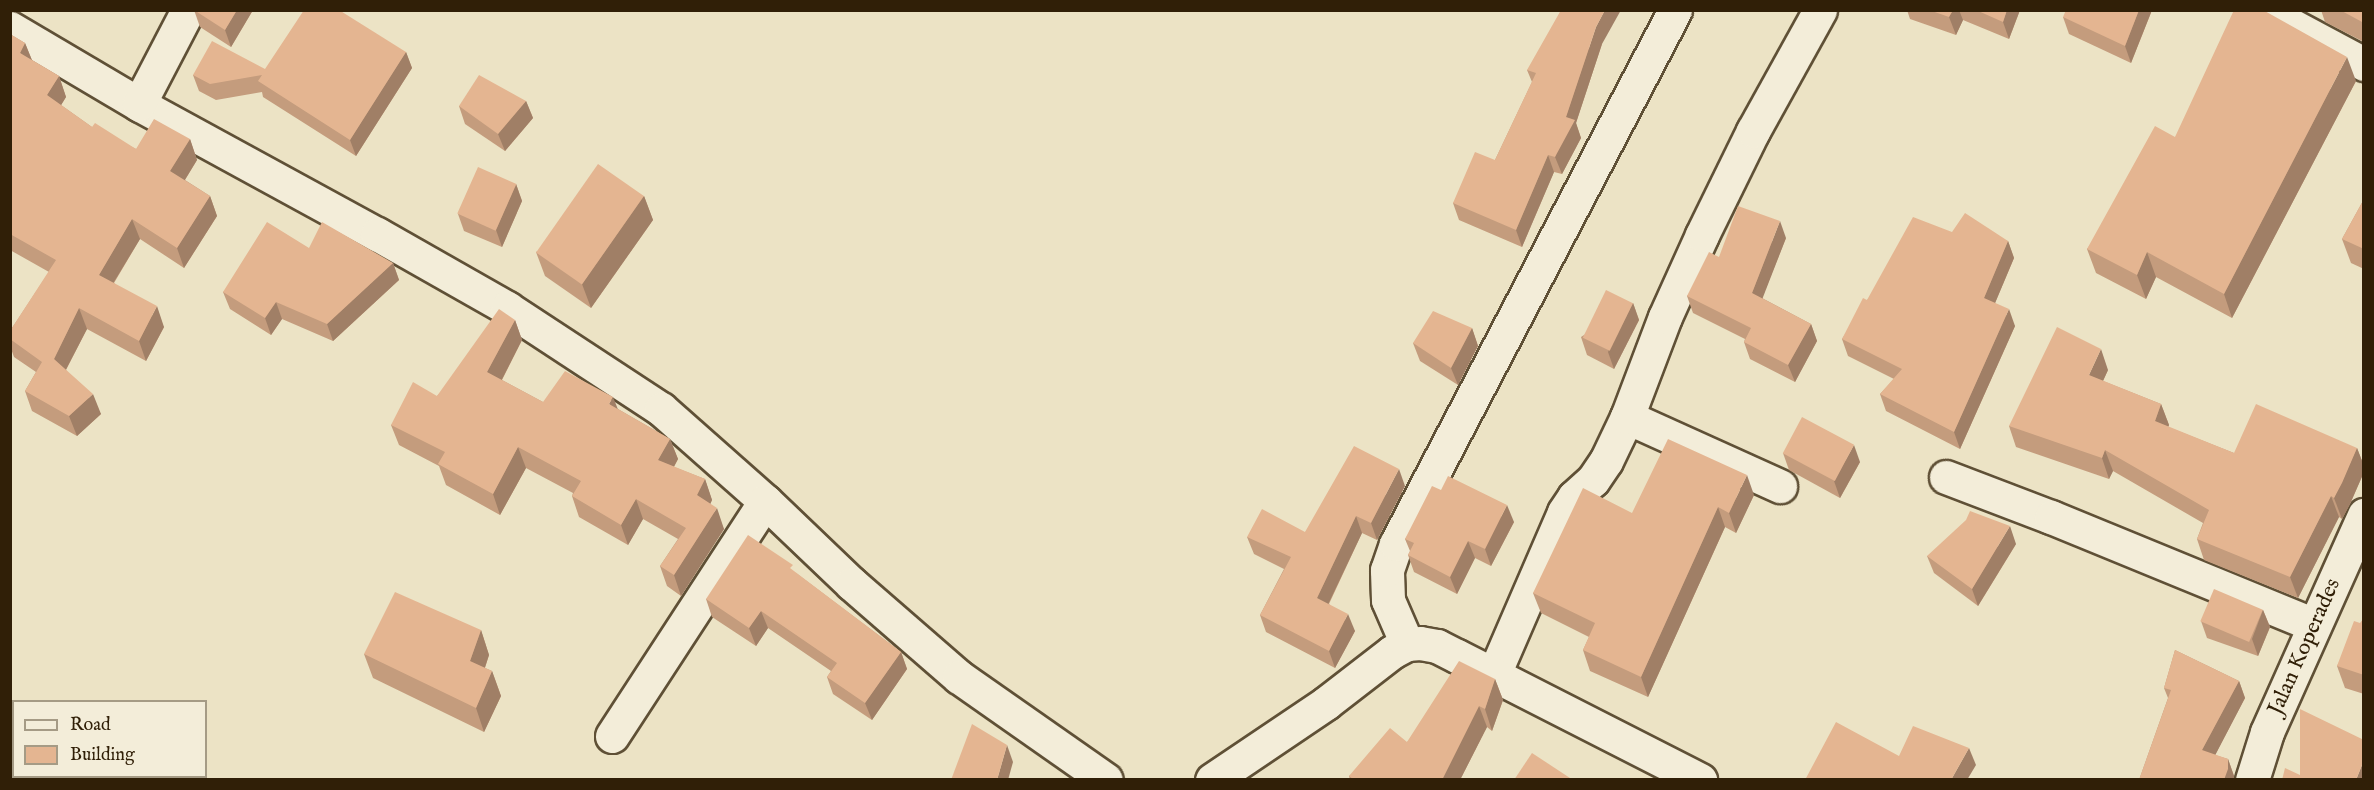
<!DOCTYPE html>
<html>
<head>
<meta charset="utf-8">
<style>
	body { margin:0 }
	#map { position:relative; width:2374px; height:790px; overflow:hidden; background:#ece3c5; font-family:"IM FELL English",serif }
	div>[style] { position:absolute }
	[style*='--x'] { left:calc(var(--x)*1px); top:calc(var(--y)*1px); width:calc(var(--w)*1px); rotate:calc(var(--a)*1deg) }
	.roads { filter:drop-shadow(2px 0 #5f5036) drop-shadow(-2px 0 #5f5036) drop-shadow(0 2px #5f5036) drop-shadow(0 -2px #5f5036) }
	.minor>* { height:33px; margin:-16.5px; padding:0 16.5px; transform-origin:16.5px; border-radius:16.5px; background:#f3edd9 }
	.tertiary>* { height:33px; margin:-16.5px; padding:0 16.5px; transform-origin:16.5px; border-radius:16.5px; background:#f3edd9 }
	.wall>* { inset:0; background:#c49c7d }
	.shaded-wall>* { inset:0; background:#a07f66 }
	.building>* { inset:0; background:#e4b591; transform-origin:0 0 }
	span { translate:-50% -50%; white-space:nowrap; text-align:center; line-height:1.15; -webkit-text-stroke:4.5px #f3edd9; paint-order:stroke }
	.street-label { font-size:22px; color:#301f07 }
	.frame { position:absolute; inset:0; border:12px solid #301f07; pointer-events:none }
	.legend { position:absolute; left:12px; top:700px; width:195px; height:78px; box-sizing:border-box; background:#f3edd9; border:2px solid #a59b85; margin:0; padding:8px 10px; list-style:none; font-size:18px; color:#301f07 }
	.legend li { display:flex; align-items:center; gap:12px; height:30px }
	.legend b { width:30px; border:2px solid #a59b85 }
</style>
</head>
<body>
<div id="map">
	<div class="roads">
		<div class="minor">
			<div style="--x:2263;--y:10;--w:115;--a:28.1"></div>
			<div style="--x:10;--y:28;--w:151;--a:30.6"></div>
			<div style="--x:140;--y:105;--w:270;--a:28.6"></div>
			<div style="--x:377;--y:234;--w:150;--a:29.6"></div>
			<div style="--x:507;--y:308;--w:184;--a:33.3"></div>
			<div style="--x:661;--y:409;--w:139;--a:41.5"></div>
			<div style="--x:765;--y:501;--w:120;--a:43.7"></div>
			<div style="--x:852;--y:584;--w:142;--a:41"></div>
			<div style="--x:959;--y:677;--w:179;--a:35"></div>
			<div style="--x:139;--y:104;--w:106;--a:-62.5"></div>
			<div style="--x:1627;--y:417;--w:168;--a:24.3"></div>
			<div style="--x:1946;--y:477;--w:112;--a:20.9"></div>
			<div style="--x:2051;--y:517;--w:284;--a:22.3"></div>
			<div style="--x:1407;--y:644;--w:48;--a:-113.4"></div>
			<div style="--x:1388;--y:600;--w:30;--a:-92"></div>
			<div style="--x:1387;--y:570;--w:28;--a:-71"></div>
			<div style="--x:1396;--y:544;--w:602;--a:-62.41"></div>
			<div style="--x:1494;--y:674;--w:176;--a:-66.6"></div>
			<div style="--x:1564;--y:512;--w:18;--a:-56"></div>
			<div style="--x:1574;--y:497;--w:25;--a:-42"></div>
			<div style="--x:1593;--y:480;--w:23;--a:-56"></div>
			<div style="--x:1606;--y:461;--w:49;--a:-64.5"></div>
			<div style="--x:1627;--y:417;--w:107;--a:-69.2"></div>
			<div style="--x:1665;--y:317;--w:90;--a:-65.7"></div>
			<div style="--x:1702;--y:235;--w:116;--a:-63.9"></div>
			<div style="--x:1753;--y:131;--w:138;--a:-61"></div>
			<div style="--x:612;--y:736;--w:280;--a:-56.9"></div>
			<div style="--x:1212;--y:780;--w:138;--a:-34"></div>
			<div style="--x:1326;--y:703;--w:83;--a:-37.7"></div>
			<div style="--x:1392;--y:652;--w:17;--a:-28"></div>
			<div style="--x:1407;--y:644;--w:13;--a:-4"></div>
			<div style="--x:1420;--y:643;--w:17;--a:10"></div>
			<div style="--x:1437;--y:646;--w:22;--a:27"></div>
			<div style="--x:1457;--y:656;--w:273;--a:27"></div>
		</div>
		<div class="tertiary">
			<div style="--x:2252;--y:780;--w:50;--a:-72.6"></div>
			<div style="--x:2267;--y:732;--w:238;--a:-65.9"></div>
		</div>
	</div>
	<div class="wall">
		<div style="clip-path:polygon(194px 10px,253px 10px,231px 47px,200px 27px)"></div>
		<div style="clip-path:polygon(1907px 10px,2020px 10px,2009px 39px,1963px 20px,1956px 35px,1910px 19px)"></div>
		<div style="clip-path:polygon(2152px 10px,2131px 63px,2069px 34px,2063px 17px)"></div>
		<div style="clip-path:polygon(2321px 10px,2364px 10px,2364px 42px,2325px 22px)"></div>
		<div style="clip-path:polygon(10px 34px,25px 43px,32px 60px,59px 76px,66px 97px,61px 105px,92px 127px,136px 149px,190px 139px,197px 160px,185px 180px,210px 196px,217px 216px,184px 268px,140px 239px,114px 283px,164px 327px,146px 361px,87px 329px,66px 370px,101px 414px,77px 436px,32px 411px,25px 391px,36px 372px,14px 357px,10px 346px,10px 331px,49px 272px,10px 250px)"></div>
		<div style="clip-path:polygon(1602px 44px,1576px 123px,1581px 138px,1562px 174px,1554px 172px,1522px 247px,1459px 220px,1453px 203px,1495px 160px,1532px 82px,1527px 70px)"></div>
		<div style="clip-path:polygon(406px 52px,412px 68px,356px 156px,263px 97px,262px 92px,216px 100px,199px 91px,193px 75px,265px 69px)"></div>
		<div style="clip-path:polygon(2356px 81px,2232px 318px,2156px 277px,2146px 299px,2096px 273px,2087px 249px,2175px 137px)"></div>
		<div style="clip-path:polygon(526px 101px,533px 118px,505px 151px,465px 124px,459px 106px)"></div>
		<div style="clip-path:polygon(516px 184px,522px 201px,502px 247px,464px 231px,458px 214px)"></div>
		<div style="clip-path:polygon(644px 196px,653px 220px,591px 308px,545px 276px,536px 252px)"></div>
		<div style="clip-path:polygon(2364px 199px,2364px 269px,2351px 263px,2342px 239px)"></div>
		<div style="clip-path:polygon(1952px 232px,2008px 241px,2014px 258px,1995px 303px,2015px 326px,1960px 449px,1886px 411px,1880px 394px,1894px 379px,1848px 356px,1842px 339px,1867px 300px)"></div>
		<div style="clip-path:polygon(1786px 238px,1762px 298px,1811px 324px,1817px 341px,1795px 382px,1750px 359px,1744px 342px,1745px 339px,1693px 313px,1687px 296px,1719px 257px)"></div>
		<div style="clip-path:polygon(309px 248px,393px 263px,399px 280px,333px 341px,282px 319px,271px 335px,230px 309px,223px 292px)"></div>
		<div style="clip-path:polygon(1633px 303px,1639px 320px,1614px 369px,1587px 355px,1581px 337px)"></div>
		<div style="clip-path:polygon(515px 320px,522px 340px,502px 380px,543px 402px,618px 409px,670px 439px,678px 459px,674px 467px,705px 479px,712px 500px,710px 504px,724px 529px,681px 596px,667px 586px,660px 566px,678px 539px,643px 519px,628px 545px,579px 517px,572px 496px,573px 493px,526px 468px,500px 515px,446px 485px,439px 466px,399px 445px,391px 425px,437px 396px)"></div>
		<div style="clip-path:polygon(1472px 328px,1478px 346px,1458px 385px,1420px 361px,1413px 343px)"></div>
		<div style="clip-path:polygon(2108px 370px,2103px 381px,2161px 404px,2169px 425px,2168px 427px,2234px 453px,2357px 448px,2364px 466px,2364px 472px,2350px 504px,2342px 519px,2339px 517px,2298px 598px,2204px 560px,2197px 539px,2203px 523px,2113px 471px,2109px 479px,2016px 447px,2009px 426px)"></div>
		<div style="clip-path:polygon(1783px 453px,1860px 462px,1840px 498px,1789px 470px)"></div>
		<div style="clip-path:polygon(1405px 486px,1377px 540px,1362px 533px,1329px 604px,1355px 631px,1335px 668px,1266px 632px,1260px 615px,1284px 569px,1254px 554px,1247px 537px,1305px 532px)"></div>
		<div style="clip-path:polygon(1441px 490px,1514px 522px,1491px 566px,1475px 558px,1457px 594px,1414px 572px,1408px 555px,1410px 551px,1405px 539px)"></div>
		<div style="clip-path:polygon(1754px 495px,1736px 533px,1725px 527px,1648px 697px,1590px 671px,1583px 650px,1589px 637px,1541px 613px,1533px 593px,1632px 513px)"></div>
		<div style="clip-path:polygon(2016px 544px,1978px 606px,1934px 573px,1927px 556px)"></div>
		<div style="clip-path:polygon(796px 573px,901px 652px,907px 669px,872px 720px,833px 694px,827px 677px,831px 671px,768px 628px,756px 646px,712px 617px,706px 599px)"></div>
		<div style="clip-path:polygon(2263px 610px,2270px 627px,2258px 656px,2207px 638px,2201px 621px)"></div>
		<div style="clip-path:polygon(2364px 618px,2364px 694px,2345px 688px,2337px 666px)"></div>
		<div style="clip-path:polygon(481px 630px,489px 655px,485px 668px,492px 671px,501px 696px,484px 732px,373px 678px,364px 654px)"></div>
		<div style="clip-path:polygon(2175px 650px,2239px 681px,2245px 698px,2215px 755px,2228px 759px,2234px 776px,2234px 780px,2139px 780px,2168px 698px,2164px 688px)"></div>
		<div style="clip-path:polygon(1495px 679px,1503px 700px,1492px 731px,1487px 727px,1460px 780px,1350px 780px,1349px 776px,1407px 742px)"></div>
	</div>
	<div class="shaded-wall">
		<div style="clip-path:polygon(237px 10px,253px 10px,231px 47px,225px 30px)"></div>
		<div style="clip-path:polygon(1605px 10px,1621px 10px,1602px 44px,1576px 123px,1581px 138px,1562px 174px,1555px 157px,1566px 117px,1596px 27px)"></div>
		<div style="clip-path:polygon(1953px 10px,1959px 10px,1963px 20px,1956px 35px,1949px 17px)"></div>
		<div style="clip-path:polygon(2007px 10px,2020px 10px,2009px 39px,2003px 22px)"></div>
		<div style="clip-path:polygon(2139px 10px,2152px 10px,2131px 63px,2125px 46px)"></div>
		<div style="clip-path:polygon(25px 43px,33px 63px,20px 53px)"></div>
		<div style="clip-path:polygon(406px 52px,412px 68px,356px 156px,350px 140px)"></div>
		<div style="clip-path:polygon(2347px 57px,2356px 81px,2232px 318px,2224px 294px)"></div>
		<div style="clip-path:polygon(59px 76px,66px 97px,55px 115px,47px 95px)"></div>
		<div style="clip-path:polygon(526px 101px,533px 118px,505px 151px,498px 134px)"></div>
		<div style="clip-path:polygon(190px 139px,197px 160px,178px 191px,170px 171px)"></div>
		<div style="clip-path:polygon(1548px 155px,1554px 172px,1522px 247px,1516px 230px)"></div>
		<div style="clip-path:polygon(516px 184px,522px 201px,502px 247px,496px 230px)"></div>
		<div style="clip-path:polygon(210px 196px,217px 216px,184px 268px,177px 248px)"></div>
		<div style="clip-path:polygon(644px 196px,653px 220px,591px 308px,582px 284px)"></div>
		<div style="clip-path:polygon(132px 219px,140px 239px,106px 295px,99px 275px)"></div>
		<div style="clip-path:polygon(1780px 221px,1786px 238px,1758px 310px,1752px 293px)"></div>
		<div style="clip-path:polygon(2008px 241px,2014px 258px,1990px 315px,1984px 298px)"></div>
		<div style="clip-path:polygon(2147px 252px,2156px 277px,2146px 299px,2137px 275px)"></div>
		<div style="clip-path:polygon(393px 263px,399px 280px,333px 341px,327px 324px)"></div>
		<div style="clip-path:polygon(276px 302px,282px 319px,271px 335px,265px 318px)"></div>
		<div style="clip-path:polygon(1633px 303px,1639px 320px,1614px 369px,1608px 352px)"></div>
		<div style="clip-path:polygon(157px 306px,164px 327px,146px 361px,139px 341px)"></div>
		<div style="clip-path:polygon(79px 308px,87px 329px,61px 379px,54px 359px)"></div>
		<div style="clip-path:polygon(2009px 309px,2015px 326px,1960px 449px,1954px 432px)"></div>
		<div style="clip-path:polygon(515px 320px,522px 340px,495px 393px,487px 372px)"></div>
		<div style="clip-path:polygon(1811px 324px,1817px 341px,1795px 382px,1788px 365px)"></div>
		<div style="clip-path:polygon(1472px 328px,1478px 346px,1458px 385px,1451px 368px)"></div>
		<div style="clip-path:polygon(2101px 349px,2108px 370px,2096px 396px,2089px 375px)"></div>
		<div style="clip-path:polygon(93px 394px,101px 414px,77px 436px,69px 416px)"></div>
		<div style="clip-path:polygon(613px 397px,621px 417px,609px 404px)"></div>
		<div style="clip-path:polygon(2161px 404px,2169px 425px,2162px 442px,2155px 421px)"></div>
		<div style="clip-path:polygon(670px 439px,678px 459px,666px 481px,658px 460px)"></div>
		<div style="clip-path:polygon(1854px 445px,1860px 462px,1840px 498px,1834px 481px)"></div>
		<div style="clip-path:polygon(518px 447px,526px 468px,500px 515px,493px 494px)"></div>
		<div style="clip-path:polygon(2357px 448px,2364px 466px,2364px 472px,2350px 504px,2342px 519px,2334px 498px)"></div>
		<div style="clip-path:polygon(2105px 450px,2113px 471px,2109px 479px,2102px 458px)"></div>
		<div style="clip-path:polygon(1399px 469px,1405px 486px,1377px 540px,1371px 523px)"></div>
		<div style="clip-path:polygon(1747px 475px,1754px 495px,1736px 533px,1729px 513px)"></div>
		<div style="clip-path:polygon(705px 479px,712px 500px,705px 516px,697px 495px)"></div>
		<div style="clip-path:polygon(2331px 496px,2339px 517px,2298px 598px,2290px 577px)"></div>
		<div style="clip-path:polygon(636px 499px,643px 519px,628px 545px,621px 525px)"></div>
		<div style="clip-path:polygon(1507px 505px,1514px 522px,1491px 566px,1485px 549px)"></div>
		<div style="clip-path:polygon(1718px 507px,1725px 527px,1648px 697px,1641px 677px)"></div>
		<div style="clip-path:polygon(717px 508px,724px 529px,681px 596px,674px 575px)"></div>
		<div style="clip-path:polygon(1356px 516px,1362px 533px,1323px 615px,1317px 598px)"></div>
		<div style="clip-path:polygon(2010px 526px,2016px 544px,1978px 606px,1972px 589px)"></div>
		<div style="clip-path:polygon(1468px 541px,1475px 558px,1457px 594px,1450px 577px)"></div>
		<div style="clip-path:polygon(2263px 610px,2270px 627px,2258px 656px,2252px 639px)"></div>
		<div style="clip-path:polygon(761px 611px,768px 628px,756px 646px,749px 628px)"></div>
		<div style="clip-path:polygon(1348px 614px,1355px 631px,1335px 668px,1329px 651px)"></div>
		<div style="clip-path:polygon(481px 630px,489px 655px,479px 685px,470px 661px)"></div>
		<div style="clip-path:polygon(901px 652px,907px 669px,872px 720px,865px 703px)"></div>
		<div style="clip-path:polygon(492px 671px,501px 696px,484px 732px,476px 708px)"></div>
		<div style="clip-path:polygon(1495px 679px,1503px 700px,1492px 731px,1485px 709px)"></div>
		<div style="clip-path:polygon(2239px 681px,2245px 698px,2209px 767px,2202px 750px)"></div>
		<div style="clip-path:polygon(1479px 706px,1487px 727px,1460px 780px,1442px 780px)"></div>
		<div style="clip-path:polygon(1007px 745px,1013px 762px,1008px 780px,997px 780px)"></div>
		<div style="clip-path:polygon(1969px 748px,1976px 765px,1967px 780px,1951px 780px)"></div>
		<div style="clip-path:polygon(2228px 759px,2234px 776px,2234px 780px,2224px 780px)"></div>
		<div style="clip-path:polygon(2364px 760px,2364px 780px,2356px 780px)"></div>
	</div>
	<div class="building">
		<div style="clip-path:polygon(194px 10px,237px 10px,225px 30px)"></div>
		<div style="clip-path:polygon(304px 10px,339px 10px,406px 52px,350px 140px,258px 81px,262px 75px,210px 84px,193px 75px,212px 41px,265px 69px)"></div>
		<div style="clip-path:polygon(1561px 10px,1605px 10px,1596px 27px,1566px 117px,1575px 120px,1555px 157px,1548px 155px,1516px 230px,1453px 203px,1475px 152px,1495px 160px,1536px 73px,1527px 70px)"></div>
		<div style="clip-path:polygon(1929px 10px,1953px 10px,1949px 17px)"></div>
		<div style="clip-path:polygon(1976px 10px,2007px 10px,2003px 22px)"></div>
		<div style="clip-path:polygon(2066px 10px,2139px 10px,2125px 46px,2063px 17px)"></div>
		<div style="clip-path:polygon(2234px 10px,2263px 10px,2347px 57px,2224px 294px,2147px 252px,2137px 275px,2087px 249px,2155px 126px,2175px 137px)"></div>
		<div style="clip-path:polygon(2340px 10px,2364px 10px,2364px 23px)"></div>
		<div style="clip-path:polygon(10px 34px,25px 43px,20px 53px,59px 76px,47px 95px,92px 127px,95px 123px,136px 149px,154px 119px,190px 139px,170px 171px,210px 196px,177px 248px,132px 219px,99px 275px,157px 306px,139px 341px,79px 308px,54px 359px,93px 394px,69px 416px,25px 391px,42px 362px,10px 339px,10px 331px,56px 260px,10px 234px)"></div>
		<div style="clip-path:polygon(479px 75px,526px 101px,498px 134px,459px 106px)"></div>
		<div style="left:598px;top:164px;width:56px;height:108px;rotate:35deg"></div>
		<div style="left:478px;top:167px;width:42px;height:51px;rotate:24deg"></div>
		<div style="clip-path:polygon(2364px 199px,2364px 249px,2342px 239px)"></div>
		<div style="clip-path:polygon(1738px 206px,1780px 221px,1752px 293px,1811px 324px,1788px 365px,1744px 342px,1751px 328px,1687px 296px,1709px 252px,1719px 257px)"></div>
		<div style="clip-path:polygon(1965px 213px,2008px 241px,1984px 298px,2009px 309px,1954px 432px,1880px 394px,1902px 369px,1842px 339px,1863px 298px,1867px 300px,1913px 217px,1952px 232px)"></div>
		<div style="clip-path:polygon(267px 222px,309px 248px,322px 222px,393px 263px,327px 324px,276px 302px,265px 318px,223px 292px)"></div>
		<div style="left:1606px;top:290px;width:30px;height:53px;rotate:26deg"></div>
		<div style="clip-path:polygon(499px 309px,515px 320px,487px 372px,543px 402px,565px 371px,613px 397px,609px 404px,670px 439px,658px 460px,705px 479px,697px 495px,717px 508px,674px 575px,660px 566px,686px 528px,636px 499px,621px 525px,572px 496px,581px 481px,518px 447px,493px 494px,438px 464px,445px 452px,391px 425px,413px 382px,437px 396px)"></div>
		<div style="clip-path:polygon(1433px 311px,1472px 328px,1451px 368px,1413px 343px)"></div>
		<div style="clip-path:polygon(2057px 327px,2101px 349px,2089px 375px,2161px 404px,2155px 421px,2234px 453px,2256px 404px,2357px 448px,2342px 483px,2334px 498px,2331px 496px,2290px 577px,2197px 539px,2209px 510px,2105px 450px,2102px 458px,2009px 426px)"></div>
		<div style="left:1802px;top:417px;width:59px;height:41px;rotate:28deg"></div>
		<div style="clip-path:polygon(1668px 439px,1747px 475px,1729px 513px,1718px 507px,1641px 677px,1583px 650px,1595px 623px,1533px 593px,1583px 488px,1632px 513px)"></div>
		<div style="clip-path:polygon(1354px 446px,1399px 469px,1371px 523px,1356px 516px,1317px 598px,1348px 614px,1329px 651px,1260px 615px,1291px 557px,1247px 537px,1262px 509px,1305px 532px)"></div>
		<div style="clip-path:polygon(1448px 476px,1507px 505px,1485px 549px,1468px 541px,1450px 577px,1408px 555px,1414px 543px,1405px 539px,1432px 486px,1441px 490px)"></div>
		<div style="clip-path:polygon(1970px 511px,2010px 526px,1972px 589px,1927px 556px,1966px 520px)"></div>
		<div style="clip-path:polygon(748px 535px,793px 565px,790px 568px,901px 652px,865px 703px,827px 677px,837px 663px,761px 611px,749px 628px,706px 599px)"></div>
		<div style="left:2214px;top:589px;width:53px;height:35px;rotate:23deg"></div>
		<div style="clip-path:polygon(395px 592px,481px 630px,470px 661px,492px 671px,476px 708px,364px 654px)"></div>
		<div style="clip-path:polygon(2364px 618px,2364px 675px,2337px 666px,2354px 621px,2360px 623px)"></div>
		<div style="clip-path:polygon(2175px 650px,2239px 681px,2202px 750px,2228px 759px,2228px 769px,2224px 780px,2139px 780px,2171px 690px,2164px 688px)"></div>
		<div style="clip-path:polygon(1459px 661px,1495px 679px,1485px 709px,1479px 706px,1442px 780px,1354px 780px,1349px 776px,1390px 728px,1407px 742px)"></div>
		<div style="clip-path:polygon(2300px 709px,2364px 740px,2364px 760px,2356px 780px,2282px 780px,2285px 768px,2300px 775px)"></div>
		<div style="clip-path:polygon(1836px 722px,1899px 756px,1913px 726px,1969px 748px,1951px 780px,1805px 780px)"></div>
		<div style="clip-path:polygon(972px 724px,1007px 745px,997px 780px,951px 780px)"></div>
		<div style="clip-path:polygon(1532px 753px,1570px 778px,1569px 780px,1514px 780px)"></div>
	</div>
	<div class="street-label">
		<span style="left:2305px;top:647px;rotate:-66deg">Jalan Koperades</span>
	</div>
	<div class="frame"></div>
	<ul class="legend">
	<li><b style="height:8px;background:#f3edd9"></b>Road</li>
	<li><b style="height:16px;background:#e4b591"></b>Building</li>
	</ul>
</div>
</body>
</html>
